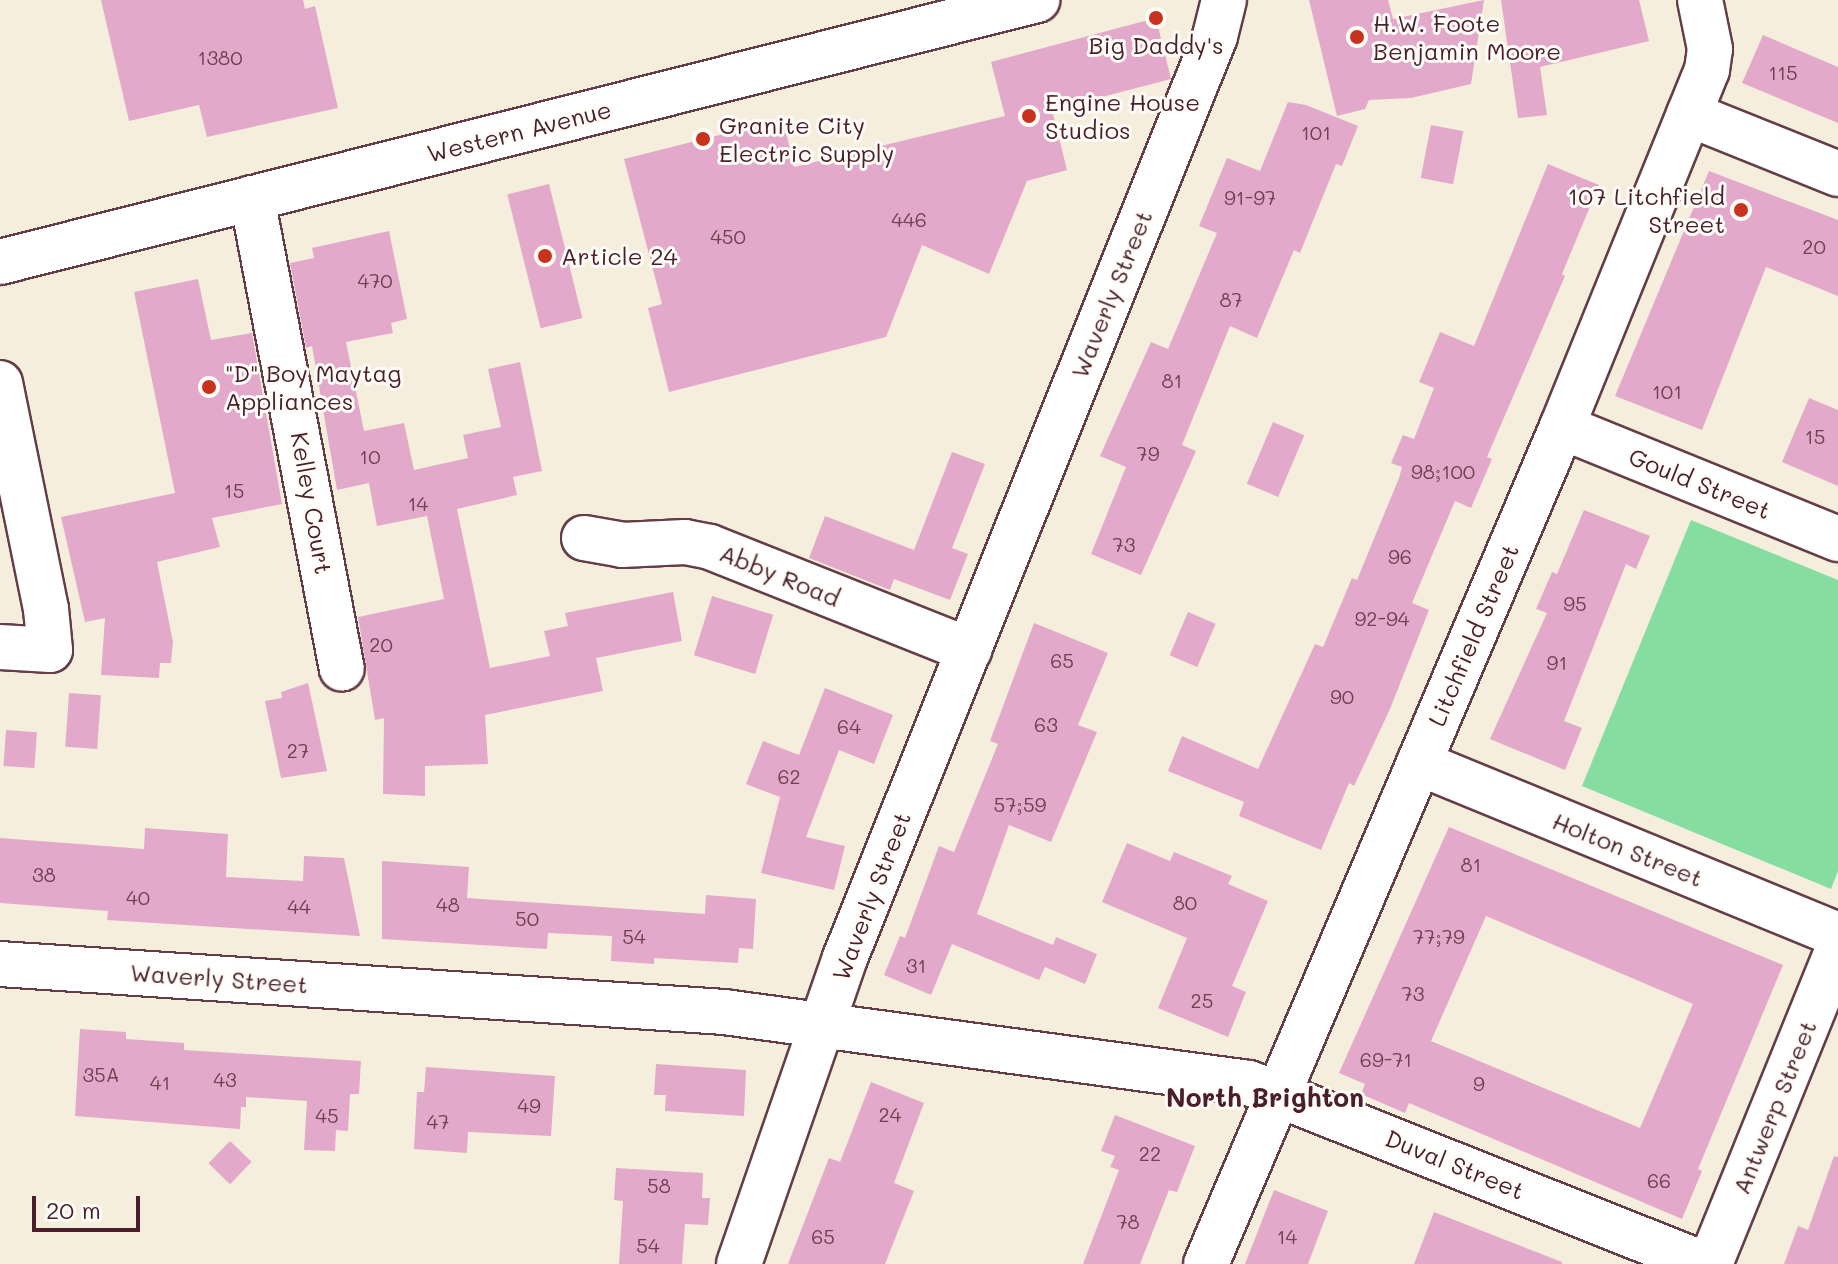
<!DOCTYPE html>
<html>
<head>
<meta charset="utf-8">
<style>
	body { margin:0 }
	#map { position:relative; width:1838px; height:1264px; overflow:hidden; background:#f6eedd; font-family:Mali,sans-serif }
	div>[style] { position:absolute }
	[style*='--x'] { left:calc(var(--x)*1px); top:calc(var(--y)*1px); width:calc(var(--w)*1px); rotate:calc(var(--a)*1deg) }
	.green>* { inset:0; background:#85dda2 }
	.building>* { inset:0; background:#e3a9cb; transform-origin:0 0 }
	.roads { filter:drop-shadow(2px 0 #643e46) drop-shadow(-2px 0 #643e46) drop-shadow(0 2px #643e46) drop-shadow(0 -2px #643e46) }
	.minor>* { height:44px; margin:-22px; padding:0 22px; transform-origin:22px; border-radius:22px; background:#fff }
	.major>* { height:44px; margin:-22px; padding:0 22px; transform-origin:22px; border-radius:22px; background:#fff }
	.dots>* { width:22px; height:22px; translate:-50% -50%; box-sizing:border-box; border:4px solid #fdfcf7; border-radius:50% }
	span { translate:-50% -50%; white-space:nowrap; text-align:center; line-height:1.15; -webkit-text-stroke:6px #fdfcf7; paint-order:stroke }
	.number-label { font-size:20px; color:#704253 }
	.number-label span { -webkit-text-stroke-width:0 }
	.poi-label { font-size:24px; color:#4a1f2b }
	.left { translate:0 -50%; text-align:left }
	.right { translate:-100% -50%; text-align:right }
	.street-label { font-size:24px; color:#4a1f2b }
	.neighbourhood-label { font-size:26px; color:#4a1f2b; font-weight:700 }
	.scale { position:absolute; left:32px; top:1196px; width:108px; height:36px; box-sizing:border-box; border:4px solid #4a1f2b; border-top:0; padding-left:10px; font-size:24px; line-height:28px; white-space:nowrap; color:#4a1f2b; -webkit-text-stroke:6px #fdfcf7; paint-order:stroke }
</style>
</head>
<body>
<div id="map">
	<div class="green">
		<div style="clip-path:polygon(1691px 520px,1838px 580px,1838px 871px,1831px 889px,1582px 786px)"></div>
	</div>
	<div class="building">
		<div style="clip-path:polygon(101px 0,303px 0,305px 9px,315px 6px,338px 108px,207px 137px,199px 105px,129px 121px)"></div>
		<div style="clip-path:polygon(1309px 0,1388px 0,1393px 19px,1484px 0,1471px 84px,1411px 98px,1369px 100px,1365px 109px,1337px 116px)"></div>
		<div style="clip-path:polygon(1501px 0,1639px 0,1649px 41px,1540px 67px,1547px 115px,1518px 118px)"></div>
		<div style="clip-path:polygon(1156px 18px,1171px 79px,1052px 110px,1067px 170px,1027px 181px,989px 274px,922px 245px,886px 337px,669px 392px,648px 308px,662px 304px,624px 159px,783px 119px,794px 167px,1005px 116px,991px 62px)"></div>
		<div style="clip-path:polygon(1763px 35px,1838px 67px,1838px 123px,1742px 83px)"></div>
		<div style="clip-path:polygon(1288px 102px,1306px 105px,1358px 126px,1342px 166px,1336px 164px,1300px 253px,1294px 250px,1257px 338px,1230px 326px,1182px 445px,1196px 451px,1141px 575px,1091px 554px,1126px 467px,1100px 456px,1151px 342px,1168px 349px,1217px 233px,1199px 226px,1227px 158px,1260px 171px)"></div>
		<div style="left:1431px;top:125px;width:33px;height:54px;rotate:11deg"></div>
		<div style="clip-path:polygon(1548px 164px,1599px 185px,1562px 274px,1565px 276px,1487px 457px,1492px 459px,1471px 508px,1455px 501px,1412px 603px,1429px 610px,1390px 709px,1354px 786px,1349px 783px,1321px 850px,1239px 816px,1244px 802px,1168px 771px,1182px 736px,1258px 769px,1315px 644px,1323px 647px,1352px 578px,1357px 580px,1399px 478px,1402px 467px,1391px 463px,1403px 435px,1414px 439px,1434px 388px,1419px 382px,1440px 332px,1474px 346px)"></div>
		<div style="clip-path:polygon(1709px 171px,1838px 220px,1838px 296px,1766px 267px,1702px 430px,1615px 396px)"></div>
		<div style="left:549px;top:184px;width:138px;height:43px;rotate:76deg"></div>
		<div style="clip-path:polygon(389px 231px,407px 319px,391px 323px,393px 333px,346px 342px,364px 431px,404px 423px,414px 470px,468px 458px,463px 435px,501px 427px,488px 369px,520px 362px,542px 471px,513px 477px,517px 495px,457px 509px,490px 668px,550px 656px,544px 631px,568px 626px,565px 613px,673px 592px,682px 641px,596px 658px,603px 691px,485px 715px,488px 764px,425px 766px,425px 796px,383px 794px,384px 718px,375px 720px,358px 617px,444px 599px,427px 516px,377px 526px,369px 483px,337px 490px,312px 346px,306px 348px,290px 263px,314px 258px,312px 248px)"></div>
		<div style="clip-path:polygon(198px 279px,211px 340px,252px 333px,282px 504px,212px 518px,220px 547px,157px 562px,173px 642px,171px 663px,160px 663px,159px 678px,101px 675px,105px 618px,85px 622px,61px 517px,175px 493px,134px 292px)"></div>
		<div style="clip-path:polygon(1809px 398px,1838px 410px,1838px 486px,1782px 462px)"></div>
		<div style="left:1273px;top:422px;width:34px;height:67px;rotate:23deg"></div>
		<div style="clip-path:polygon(952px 452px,985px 464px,952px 548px,968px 554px,950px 600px,894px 579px,890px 590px,809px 558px,825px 516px,914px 550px)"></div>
		<div style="clip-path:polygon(1584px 510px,1650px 536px,1636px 569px,1626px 564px,1564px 721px,1582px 728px,1565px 770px,1490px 739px,1547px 613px,1536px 609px,1552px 572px,1557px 574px)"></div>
		<div style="left:712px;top:596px;width:64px;height:62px;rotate:17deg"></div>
		<div style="left:1188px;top:612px;width:30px;height:47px;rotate:23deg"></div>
		<div style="clip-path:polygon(1034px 623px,1108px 653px,1078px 725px,1097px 732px,1051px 842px,1009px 825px,977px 914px,1053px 945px,1056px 937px,1097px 954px,1085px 984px,1045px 967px,1039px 980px,952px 944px,931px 995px,884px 975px,900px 936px,905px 938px,939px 846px,954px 852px,998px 744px,990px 741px)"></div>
		<div style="clip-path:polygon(308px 683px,327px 771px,281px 778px,265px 701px,282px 698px,281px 692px)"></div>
		<div style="clip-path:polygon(825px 688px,893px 715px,874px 764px,839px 750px,806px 837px,845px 846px,834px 890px,761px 873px,780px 797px,746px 784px,763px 741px,799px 755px)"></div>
		<div style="left:69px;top:693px;width:32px;height:54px;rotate:4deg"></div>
		<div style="left:6px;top:730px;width:31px;height:36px;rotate:4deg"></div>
		<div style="clip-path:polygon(evenodd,1449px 827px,1783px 965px,1698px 1169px,1702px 1171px,1682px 1219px,1409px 1103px,1405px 1113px,1361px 1094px,1365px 1084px,1339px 1073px,1449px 827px,1486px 916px,1693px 1004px,1640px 1128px,1431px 1041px,1486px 916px)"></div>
		<div style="clip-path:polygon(145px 828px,228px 834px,226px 877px,303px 881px,304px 856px,344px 858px,360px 936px,107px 920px,108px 911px,0 903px,0 838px,144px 849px)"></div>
		<div style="clip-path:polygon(1127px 843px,1170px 861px,1174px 852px,1232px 876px,1228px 884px,1268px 901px,1232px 986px,1246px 992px,1228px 1037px,1158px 1008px,1187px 938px,1102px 902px)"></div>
		<div style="clip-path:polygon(382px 861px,469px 867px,467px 898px,705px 914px,706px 895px,756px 899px,753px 949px,739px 948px,738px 963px,654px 958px,654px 964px,611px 961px,612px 936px,548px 933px,547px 949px,382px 939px)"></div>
		<div style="clip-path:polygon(80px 1029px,126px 1032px,126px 1039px,184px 1043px,184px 1050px,361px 1061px,359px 1094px,350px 1094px,348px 1131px,336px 1130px,335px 1151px,304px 1150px,307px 1101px,246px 1097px,246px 1107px,241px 1107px,240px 1129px,75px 1116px)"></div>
		<div style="clip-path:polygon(656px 1064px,746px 1070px,744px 1116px,665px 1111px,666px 1095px,654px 1095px)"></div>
		<div style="clip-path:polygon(426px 1067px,555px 1076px,551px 1136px,468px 1132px,467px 1153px,414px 1149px,417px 1092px,424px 1092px)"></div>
		<div style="clip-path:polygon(871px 1082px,924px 1103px,894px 1183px,914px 1191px,885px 1264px,788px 1264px,829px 1158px,840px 1162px)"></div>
		<div style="clip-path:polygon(1115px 1115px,1195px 1146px,1177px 1192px,1169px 1190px,1140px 1264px,1083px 1264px,1119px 1170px,1110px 1167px,1115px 1156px,1101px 1151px)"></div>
		<div style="left:230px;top:1141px;width:30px;height:31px;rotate:44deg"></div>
		<div style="clip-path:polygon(1834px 1156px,1838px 1157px,1838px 1264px,1784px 1264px,1798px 1226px,1808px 1230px)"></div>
		<div style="clip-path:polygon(616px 1168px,703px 1173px,702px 1198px,710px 1198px,708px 1225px,685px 1224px,682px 1264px,619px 1264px,623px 1201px,614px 1200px)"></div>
		<div style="clip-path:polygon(1274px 1190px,1328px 1211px,1308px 1264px,1245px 1264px)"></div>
		<div style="clip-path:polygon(1434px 1212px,1562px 1262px,1562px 1264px,1414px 1264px)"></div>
	</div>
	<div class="roads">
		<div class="minor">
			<div style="--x:1689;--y:114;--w:161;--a:21.9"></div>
			<div style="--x:252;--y:198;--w:479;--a:79.2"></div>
			<div style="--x:0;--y:383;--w:231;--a:78.5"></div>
			<div style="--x:46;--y:609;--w:41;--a:84.4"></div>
			<div style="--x:50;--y:650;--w:50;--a:-176.6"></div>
			<div style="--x:1562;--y:427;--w:298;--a:22.1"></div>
			<div style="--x:584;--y:538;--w:39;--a:10"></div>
			<div style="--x:622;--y:545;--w:63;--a:-2.7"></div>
			<div style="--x:685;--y:542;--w:25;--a:11"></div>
			<div style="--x:710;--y:547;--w:279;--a:21.7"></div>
			<div style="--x:1419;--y:763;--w:453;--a:22.3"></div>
			<div style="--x:0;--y:964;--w:726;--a:3.79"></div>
			<div style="--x:724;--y:1012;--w:530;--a:7.7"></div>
			<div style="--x:1249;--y:1083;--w:489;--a:21.7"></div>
			<div style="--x:739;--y:1264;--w:324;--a:-70.9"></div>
			<div style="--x:845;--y:958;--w:993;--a:-68.13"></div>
			<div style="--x:1215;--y:36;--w:37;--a:-76"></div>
			<div style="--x:1206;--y:1264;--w:910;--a:-66.96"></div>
			<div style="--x:1562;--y:427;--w:385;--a:-67.9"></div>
			<div style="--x:1707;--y:70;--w:21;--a:-82"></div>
			<div style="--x:1710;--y:49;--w:50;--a:-101.5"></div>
			<div style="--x:1710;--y:1264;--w:340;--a:-67.9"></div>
		</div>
		<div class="major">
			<div style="--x:0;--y:262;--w:1070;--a:-14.18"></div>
		</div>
	</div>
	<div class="dots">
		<div style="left:1156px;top:18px;background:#c8321e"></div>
		<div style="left:1357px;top:37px;background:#c8321e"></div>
		<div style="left:1029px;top:116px;background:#c8321e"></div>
		<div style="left:703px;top:139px;background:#c8321e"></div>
		<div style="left:1741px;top:210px;background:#c8321e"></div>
		<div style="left:545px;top:256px;background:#c8321e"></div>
		<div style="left:209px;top:387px;background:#c8321e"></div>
	</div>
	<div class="number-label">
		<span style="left:220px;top:57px">1380</span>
		<span style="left:1783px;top:72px">115</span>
		<span style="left:1316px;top:132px">101</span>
		<span style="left:1250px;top:197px">91-97</span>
		<span style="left:909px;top:219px">446</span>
		<span style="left:728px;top:236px">450</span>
		<span style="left:1814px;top:246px">20</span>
		<span style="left:375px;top:280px">470</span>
		<span style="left:1231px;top:299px">87</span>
		<span style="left:1172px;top:380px">81</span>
		<span style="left:1667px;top:391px">101</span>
		<span style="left:1815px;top:436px">15</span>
		<span style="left:1148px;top:453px">79</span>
		<span style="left:370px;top:456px">10</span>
		<span style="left:1443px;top:471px">98;100</span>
		<span style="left:234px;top:490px">15</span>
		<span style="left:418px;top:503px">14</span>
		<span style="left:1124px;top:544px">73</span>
		<span style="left:1400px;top:556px">96</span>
		<span style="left:1575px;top:603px">95</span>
		<span style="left:1382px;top:618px">92-94</span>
		<span style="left:381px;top:644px">20</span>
		<span style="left:1062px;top:660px">65</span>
		<span style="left:1557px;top:662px">91</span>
		<span style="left:1342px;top:696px">90</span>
		<span style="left:1046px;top:724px">63</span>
		<span style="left:849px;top:726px">64</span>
		<span style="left:298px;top:750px">27</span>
		<span style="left:789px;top:776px">62</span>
		<span style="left:1020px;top:804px">57;59</span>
		<span style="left:1471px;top:864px">81</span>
		<span style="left:44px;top:874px">38</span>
		<span style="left:138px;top:897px">40</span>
		<span style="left:1185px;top:902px">80</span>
		<span style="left:448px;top:904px">48</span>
		<span style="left:299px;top:906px">44</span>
		<span style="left:527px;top:918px">50</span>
		<span style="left:634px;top:936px">54</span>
		<span style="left:1439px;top:936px">77;79</span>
		<span style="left:916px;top:965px">31</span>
		<span style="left:1413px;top:993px">73</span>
		<span style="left:1202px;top:1000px">25</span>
		<span style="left:1386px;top:1059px">69-71</span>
		<span style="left:101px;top:1074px">35A</span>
		<span style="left:225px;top:1079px">43</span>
		<span style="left:160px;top:1082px">41</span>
		<span style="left:1479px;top:1083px">9</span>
		<span style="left:529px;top:1105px">49</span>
		<span style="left:890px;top:1114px">24</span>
		<span style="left:327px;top:1115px">45</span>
		<span style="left:438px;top:1121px">47</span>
		<span style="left:1150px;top:1153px">22</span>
		<span style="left:1659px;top:1180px">66</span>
		<span style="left:659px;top:1185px">58</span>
		<span style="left:1128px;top:1221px">78</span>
		<span style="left:823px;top:1236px">65</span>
		<span style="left:1287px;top:1236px">14</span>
		<span style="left:648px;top:1245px">54</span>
	</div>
	<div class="poi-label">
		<span class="left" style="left:1373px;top:37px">H.W. Foote<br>Benjamin Moore</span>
		<span style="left:1156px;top:45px">Big Daddy's</span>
		<span class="left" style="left:1045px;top:116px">Engine House<br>Studios</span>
		<span class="left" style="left:719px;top:139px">Granite City<br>Electric Supply</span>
		<span class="right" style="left:1725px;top:210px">107 Litchfield<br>Street</span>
		<span class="left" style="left:561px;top:256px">Article 24</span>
		<span class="left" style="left:225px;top:387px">"D" Boy Maytag<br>Appliances</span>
	</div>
	<div class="street-label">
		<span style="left:519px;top:131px;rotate:-14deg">Western Avenue</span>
		<span style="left:1111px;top:294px;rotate:-68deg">Waverly Street</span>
		<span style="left:1700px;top:483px;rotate:22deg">Gould Street</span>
		<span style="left:312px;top:503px;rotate:80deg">Kelley Court</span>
		<span style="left:780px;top:575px;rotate:22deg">Abby Road</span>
		<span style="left:1473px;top:635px;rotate:-67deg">Litchfield Street</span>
		<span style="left:1628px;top:849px;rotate:22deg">Holton Street</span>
		<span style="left:871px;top:896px;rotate:-69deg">Waverly Street</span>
		<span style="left:219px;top:978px;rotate:4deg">Waverly Street</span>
		<span style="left:1774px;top:1107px;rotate:-68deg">Antwerp Street</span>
		<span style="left:1455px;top:1164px;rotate:22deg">Duval Street</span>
	</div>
	<div class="neighbourhood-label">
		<span style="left:1265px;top:1098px">North Brighton</span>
	</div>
	<div class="scale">20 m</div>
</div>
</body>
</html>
